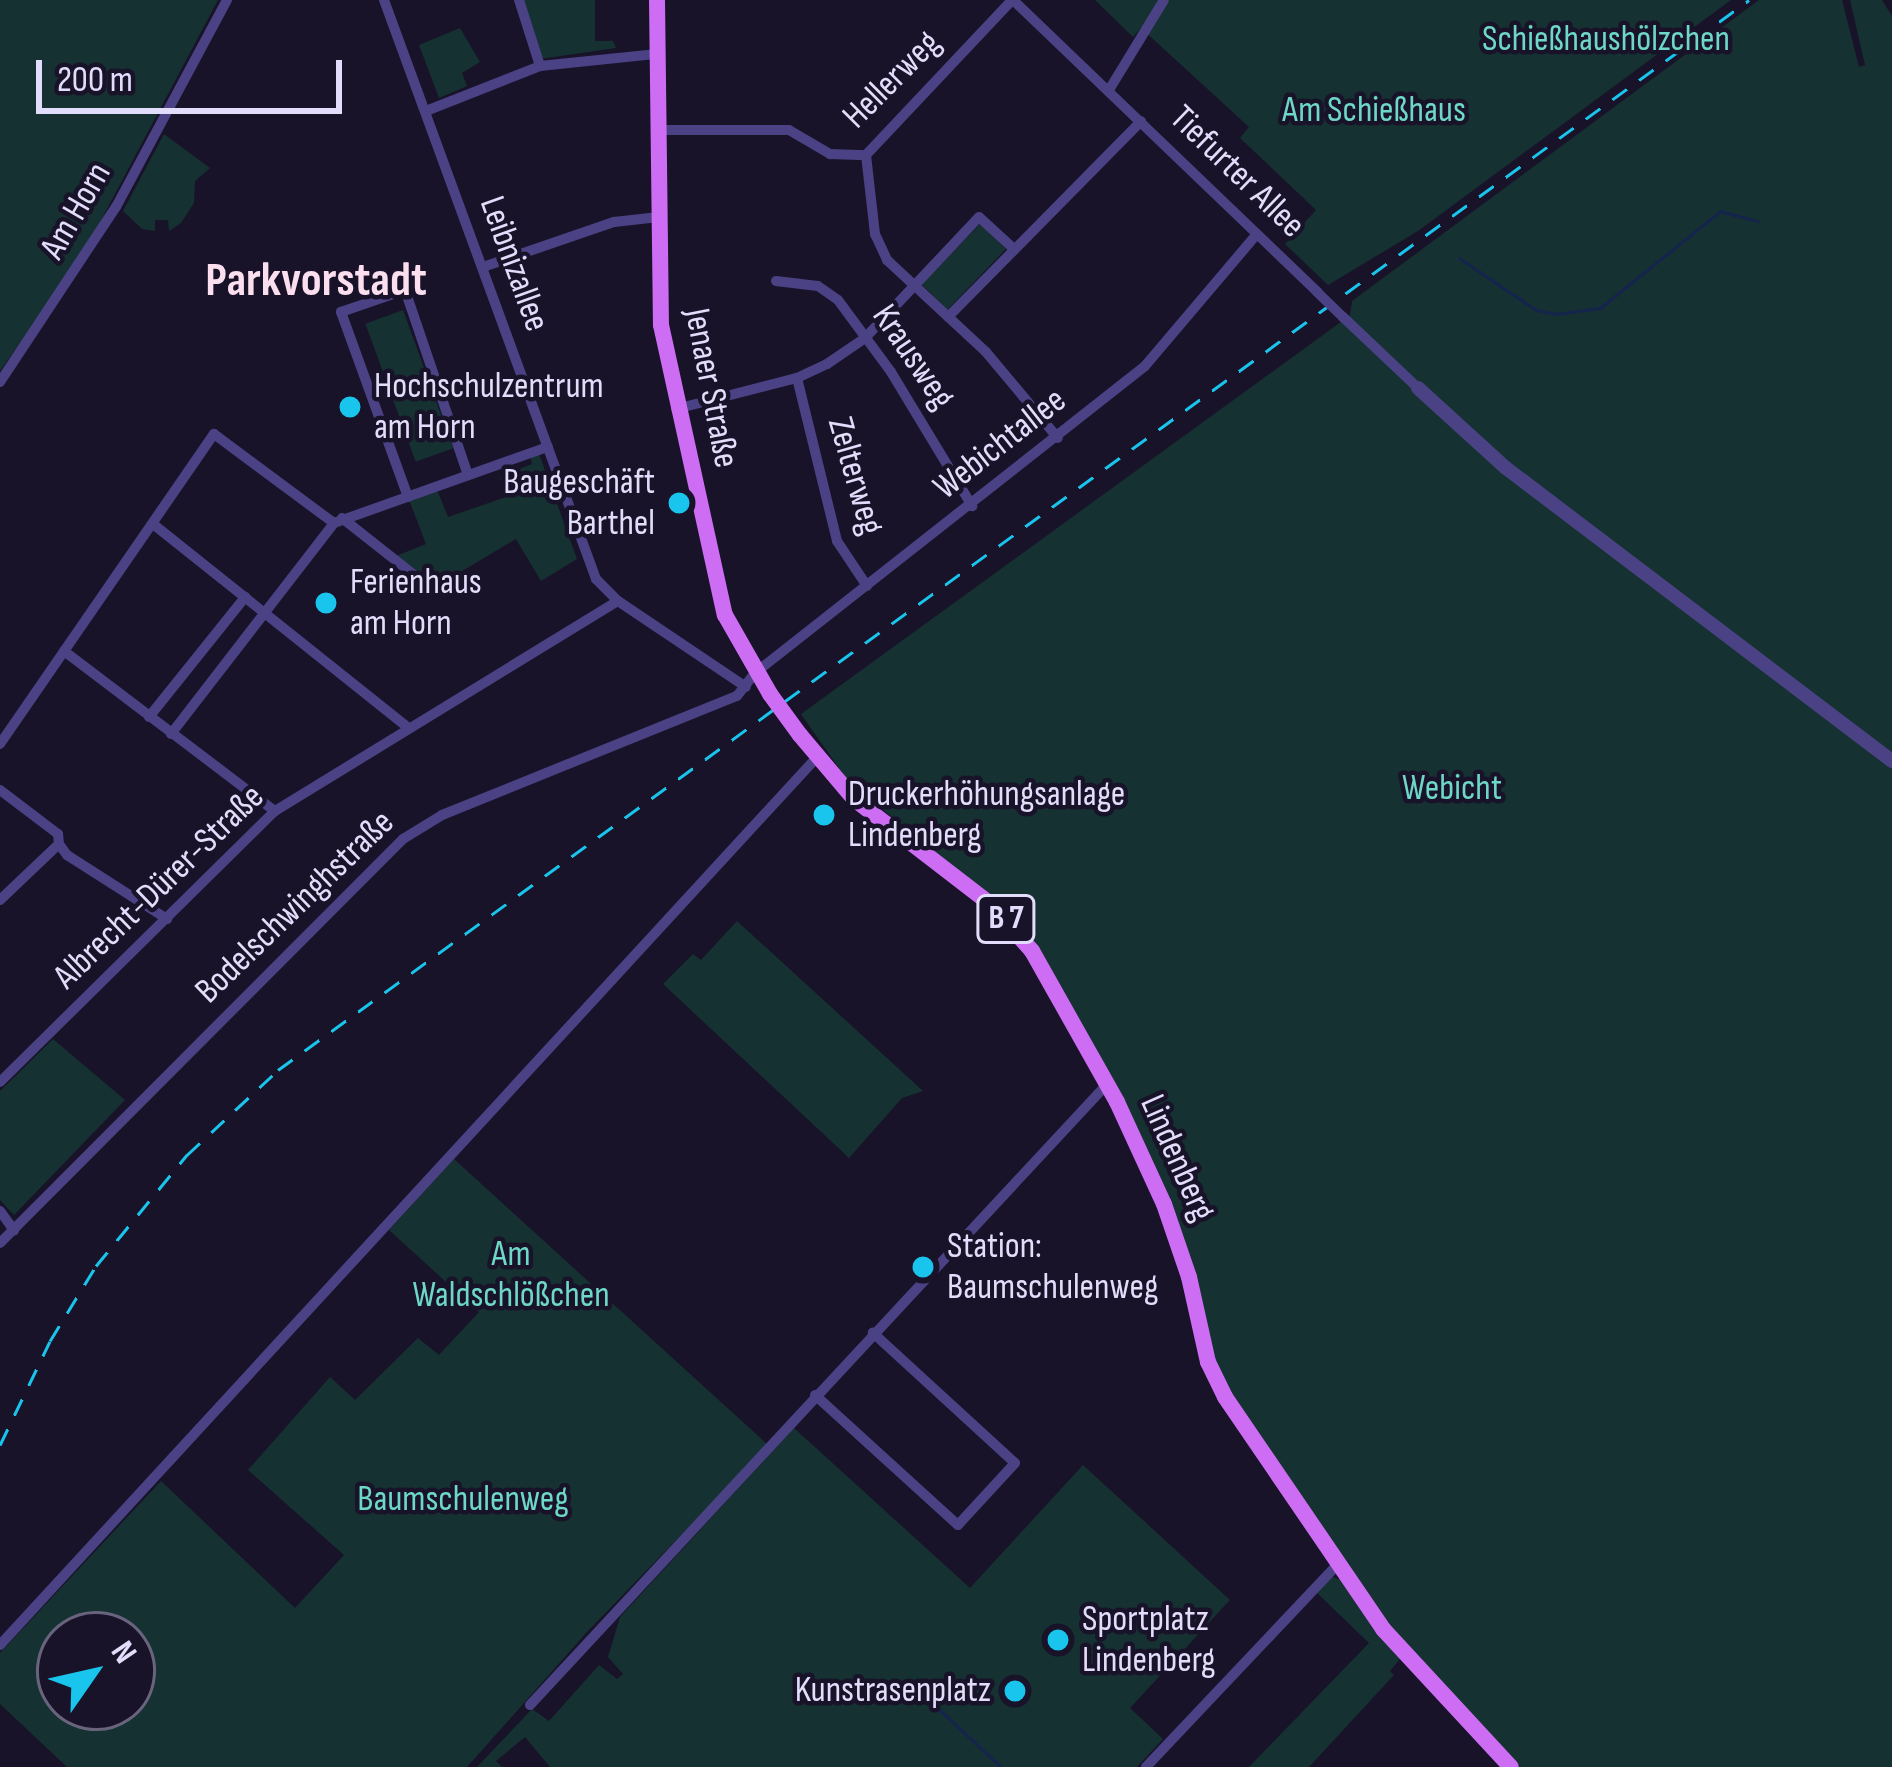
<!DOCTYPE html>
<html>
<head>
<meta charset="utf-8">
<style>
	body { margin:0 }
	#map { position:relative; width:1892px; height:1767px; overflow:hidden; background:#181329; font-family:"Sofia Sans Condensed",sans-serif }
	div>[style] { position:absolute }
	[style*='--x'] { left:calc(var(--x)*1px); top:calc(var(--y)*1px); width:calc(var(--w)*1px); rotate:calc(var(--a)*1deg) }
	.green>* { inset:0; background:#163132; transform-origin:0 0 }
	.stream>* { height:3px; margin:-1.5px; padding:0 1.5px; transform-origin:1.5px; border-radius:1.5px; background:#14244c }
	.minor>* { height:10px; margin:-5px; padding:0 5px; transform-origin:5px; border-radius:5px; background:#4a4284 }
	.tertiary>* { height:14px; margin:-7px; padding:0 7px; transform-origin:7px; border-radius:7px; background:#4a4284 }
	.primary>* { height:16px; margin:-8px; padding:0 8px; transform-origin:8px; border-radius:8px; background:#cd6df3 }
	.rail>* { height:3px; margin-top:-1.5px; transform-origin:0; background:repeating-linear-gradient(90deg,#19c5ec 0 18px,transparent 0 33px) }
	.minor-bridge>* { height:10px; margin:-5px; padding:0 5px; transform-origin:5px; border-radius:5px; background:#4a4284 }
	.primary-bridge>* { height:16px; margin:-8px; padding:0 8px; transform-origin:8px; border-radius:8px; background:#cd6df3 }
	.dots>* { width:33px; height:33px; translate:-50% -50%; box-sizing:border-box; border:6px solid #181329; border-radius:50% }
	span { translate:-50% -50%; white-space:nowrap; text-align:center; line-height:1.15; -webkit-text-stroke:9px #181329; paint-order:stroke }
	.shield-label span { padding:3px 9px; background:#181329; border:3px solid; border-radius:9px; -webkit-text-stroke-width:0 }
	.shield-label { font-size:33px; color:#e3ddfc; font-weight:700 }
	.park-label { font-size:36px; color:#6ed8c6 }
	.street-label { font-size:36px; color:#e3ddfc }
	.poi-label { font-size:36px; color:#e3ddfc }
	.left { translate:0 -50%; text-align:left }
	.right { translate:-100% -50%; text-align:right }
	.district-label { font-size:48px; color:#fcdfef; font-weight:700 }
	.north { position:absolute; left:36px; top:1611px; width:120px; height:120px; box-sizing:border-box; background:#181329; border:3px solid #69647d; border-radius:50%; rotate:56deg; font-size:33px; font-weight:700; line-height:48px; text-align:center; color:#e3ddfc }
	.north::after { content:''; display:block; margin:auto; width:42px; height:54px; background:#19c5ec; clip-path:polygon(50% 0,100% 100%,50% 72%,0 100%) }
	.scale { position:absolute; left:36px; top:60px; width:306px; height:54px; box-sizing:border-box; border:6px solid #e3ddfc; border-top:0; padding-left:15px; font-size:36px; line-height:42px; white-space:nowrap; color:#e3ddfc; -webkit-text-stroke:9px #181329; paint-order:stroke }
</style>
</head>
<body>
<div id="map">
	<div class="green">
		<div style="clip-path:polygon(0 0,218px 0,82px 256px,0 371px)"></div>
		<div style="clip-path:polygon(522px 0,595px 0,595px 41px,613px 41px,616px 48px,540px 59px)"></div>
		<div style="clip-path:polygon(1095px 0,1731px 0,1418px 231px,1328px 285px,1285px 244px,1316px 210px,1240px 138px,1249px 127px,1141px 28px,1133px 37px)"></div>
		<div style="clip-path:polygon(1759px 0,1842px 0,1859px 67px,1865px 65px,1850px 0,1882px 0,1892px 16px,1892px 1767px,1519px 1767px,1400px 1641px,1228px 1389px,1216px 1365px,1174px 1211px,1038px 948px,1006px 910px,848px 781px,801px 714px,1334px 327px,1350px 315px,1352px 301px)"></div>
		<div style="clip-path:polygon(460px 28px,480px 62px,462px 73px,467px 86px,439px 98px,419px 45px)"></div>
		<div style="clip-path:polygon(164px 134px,210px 168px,195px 181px,194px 203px,181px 223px,169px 231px,168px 220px,155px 220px,155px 231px,142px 229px,123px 211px)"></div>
		<div style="left:980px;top:224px;width:36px;height:84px;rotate:44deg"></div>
		<div style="left:403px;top:310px;width:147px;height:40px;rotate:70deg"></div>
		<div style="clip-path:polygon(538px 451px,577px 559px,541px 581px,516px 539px,430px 590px,391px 558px,426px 544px,408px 497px,436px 487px,448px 517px,506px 497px,500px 477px,532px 464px,530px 454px)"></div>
		<div style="clip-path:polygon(737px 921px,923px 1091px,902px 1098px,849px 1158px,663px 984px,693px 954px,701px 960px)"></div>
		<div style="clip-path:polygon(53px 1039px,125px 1100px,14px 1215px,0 1200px,0 1091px)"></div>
		<div style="clip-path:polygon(evenodd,454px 1159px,768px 1445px,587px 1632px,467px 1767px,67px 1767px,0 1704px,0 1653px,161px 1481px,295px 1608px,344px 1555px,248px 1470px,330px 1377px,355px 1400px,418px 1338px,439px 1355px,479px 1312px,389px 1230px,454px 1159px,60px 1635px,132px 1635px,132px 1707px,60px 1707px,60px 1635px)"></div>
		<div style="clip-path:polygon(794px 1428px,970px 1588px,1083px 1465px,1230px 1600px,1130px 1708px,1163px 1739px,1137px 1767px,550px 1767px,525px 1737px,496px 1761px,502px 1767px,477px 1767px,532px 1709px,549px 1721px,599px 1665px,617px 1679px,623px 1674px,608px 1657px,620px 1617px)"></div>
		<div style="clip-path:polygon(1330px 1576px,1341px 1580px,1400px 1659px,1390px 1671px,1394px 1675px,1309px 1767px,1249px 1767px,1369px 1643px,1315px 1591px)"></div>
	</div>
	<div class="stream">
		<div style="--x:1459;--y:258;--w:93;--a:34"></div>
		<div style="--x:1536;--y:310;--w:21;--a:11"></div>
		<div style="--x:1557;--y:314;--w:43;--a:-7.9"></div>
		<div style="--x:1600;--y:308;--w:154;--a:-38.9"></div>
		<div style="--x:1720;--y:211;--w:39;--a:15"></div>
		<div style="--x:914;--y:1686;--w:119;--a:43"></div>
	</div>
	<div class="minor">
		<div style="--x:384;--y:0;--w:617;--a:69.89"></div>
		<div style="--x:596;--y:579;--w:31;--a:45"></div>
		<div style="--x:618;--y:601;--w:154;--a:33.9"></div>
		<div style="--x:519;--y:0;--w:69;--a:72.3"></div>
		<div style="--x:1013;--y:0;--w:422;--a:43.8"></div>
		<div style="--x:1109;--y:90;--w:105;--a:-58.6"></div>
		<div style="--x:426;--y:111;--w:123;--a:-21.5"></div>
		<div style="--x:540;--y:66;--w:118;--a:-5.9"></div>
		<div style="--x:658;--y:130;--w:131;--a:0"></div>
		<div style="--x:789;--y:130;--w:48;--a:30.3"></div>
		<div style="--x:830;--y:154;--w:36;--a:2"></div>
		<div style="--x:866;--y:155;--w:213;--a:-46.7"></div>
		<div style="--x:866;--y:155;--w:80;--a:83.5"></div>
		<div style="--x:875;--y:234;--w:29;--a:65"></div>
		<div style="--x:887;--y:260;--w:135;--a:42.9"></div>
		<div style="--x:986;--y:352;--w:112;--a:50.1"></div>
		<div style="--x:483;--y:267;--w:139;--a:-19"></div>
		<div style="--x:614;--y:222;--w:45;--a:-6.3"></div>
		<div style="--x:776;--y:281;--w:42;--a:6.8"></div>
		<div style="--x:818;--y:286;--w:24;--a:35"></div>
		<div style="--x:838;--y:300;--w:89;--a:53.6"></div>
		<div style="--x:891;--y:372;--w:157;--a:58.8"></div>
		<div style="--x:948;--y:317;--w:275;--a:-45.4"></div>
		<div style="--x:1343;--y:317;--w:103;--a:43.4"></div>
		<div style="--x:797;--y:378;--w:168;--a:76.2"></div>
		<div style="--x:837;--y:541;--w:54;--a:56.3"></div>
		<div style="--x:0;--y:382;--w:210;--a:-56.5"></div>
		<div style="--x:116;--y:207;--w:235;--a:-61.8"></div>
		<div style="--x:676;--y:409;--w:125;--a:-14.4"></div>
		<div style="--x:797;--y:378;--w:33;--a:-25"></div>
		<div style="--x:827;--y:364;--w:46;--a:-34.4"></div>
		<div style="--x:865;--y:338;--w:166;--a:-46.7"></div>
		<div style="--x:979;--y:217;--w:47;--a:42.4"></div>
		<div style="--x:408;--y:497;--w:197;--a:-109.9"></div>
		<div style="--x:341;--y:312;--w:68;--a:-19"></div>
		<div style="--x:405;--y:290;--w:195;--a:71.2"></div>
		<div style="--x:342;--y:518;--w:97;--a:38.3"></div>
		<div style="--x:153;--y:524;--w:327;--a:38.6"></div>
		<div style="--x:64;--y:651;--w:265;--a:37.2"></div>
		<div style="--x:149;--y:717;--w:154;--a:-51.3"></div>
		<div style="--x:171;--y:734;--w:267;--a:-52.3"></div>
		<div style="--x:334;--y:523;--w:227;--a:-19.6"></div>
		<div style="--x:0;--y:744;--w:377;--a:-55.4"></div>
		<div style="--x:214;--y:434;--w:149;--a:36.6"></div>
		<div style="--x:0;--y:790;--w:73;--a:37.2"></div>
		<div style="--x:58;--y:834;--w:10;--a:84"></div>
		<div style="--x:0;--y:900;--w:81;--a:-43.5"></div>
		<div style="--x:59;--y:844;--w:14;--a:54"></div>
		<div style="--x:67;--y:855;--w:119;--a:32.6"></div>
		<div style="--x:0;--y:1082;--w:386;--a:-44.6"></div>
		<div style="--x:275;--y:811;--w:402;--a:-31.5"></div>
		<div style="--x:0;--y:1211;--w:24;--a:54"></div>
		<div style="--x:0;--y:1243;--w:571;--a:-45.07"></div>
		<div style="--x:403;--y:839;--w:46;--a:-31.6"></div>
		<div style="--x:442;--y:815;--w:318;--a:-22"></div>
		<div style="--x:737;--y:696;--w:29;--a:-52"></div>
		<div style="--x:755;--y:673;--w:496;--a:-38.2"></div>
		<div style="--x:1145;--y:366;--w:173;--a:-49.7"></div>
		<div style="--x:815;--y:1395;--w:193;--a:42.3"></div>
		<div style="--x:958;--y:1525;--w:84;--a:-47.4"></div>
		<div style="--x:1015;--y:1463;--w:193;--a:-137.5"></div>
		<div style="--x:0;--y:1645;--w:1207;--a:-47.38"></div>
		<div style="--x:530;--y:1705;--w:848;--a:-47.1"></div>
		<div style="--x:1146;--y:1767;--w:278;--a:-46.6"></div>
	</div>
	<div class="tertiary">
		<div style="--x:1418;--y:388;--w:119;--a:42.3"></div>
		<div style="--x:1506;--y:468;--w:485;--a:37.2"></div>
	</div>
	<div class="primary">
		<div style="--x:657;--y:0;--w:325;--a:89.3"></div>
		<div style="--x:661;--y:325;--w:297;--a:77.6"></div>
		<div style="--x:725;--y:615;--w:91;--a:60.3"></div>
		<div style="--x:800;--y:735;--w:84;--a:49.8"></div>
		<div style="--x:854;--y:799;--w:170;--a:37.6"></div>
		<div style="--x:989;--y:903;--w:64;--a:48.1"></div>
		<div style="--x:1032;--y:951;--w:173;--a:60.6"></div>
		<div style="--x:1117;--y:1102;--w:112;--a:65.3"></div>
		<div style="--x:1164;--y:1204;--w:77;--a:71.1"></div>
		<div style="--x:1189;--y:1277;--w:87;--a:77.4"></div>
		<div style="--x:1208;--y:1362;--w:39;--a:64"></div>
		<div style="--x:1225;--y:1397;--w:281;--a:55.7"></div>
		<div style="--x:1383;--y:1629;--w:188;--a:47.2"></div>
	</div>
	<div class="rail">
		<div style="--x:0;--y:1445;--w:115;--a:-64.3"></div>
		<div style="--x:50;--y:1341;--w:88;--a:-58.5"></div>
		<div style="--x:96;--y:1266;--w:144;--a:-50.7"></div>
		<div style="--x:187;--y:1155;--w:125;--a:-43"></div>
		<div style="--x:278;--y:1070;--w:1819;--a:-36.03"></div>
	</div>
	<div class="minor-bridge">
		<div style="--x:1317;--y:292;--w:36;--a:44"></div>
	</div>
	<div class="primary-bridge">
		<div style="--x:770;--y:694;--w:51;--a:53.8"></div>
	</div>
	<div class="dots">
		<div style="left:350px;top:407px;background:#19c5ec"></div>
		<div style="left:679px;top:503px;background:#19c5ec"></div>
		<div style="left:326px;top:603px;background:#19c5ec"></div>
		<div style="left:824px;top:815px;background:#19c5ec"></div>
		<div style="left:923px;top:1267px;background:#19c5ec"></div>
		<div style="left:1058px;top:1640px;background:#19c5ec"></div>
		<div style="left:1015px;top:1691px;background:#19c5ec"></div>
	</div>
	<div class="shield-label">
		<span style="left:1006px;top:919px">B 7</span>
	</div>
	<div class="park-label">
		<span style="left:1606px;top:40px">Schießhaushölzchen</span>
		<span style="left:1374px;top:111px">Am Schießhaus</span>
		<span style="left:1452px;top:789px">Webicht</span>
		<span style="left:511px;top:1275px">Am<br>Waldschlößchen</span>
		<span style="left:463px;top:1500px">Baumschulenweg</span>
	</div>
	<div class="street-label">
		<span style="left:892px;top:80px;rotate:-45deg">Hellerweg</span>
		<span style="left:1237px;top:172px;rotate:44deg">Tiefurter Allee</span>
		<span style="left:76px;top:211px;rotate:-60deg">Am Horn</span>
		<span style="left:514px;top:264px;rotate:70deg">Leibnizallee</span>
		<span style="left:913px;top:357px;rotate:56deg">Krausweg</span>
		<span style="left:711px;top:388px;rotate:79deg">Jenaer Straße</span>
		<span style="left:1000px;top:444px;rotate:-38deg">Webichtallee</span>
		<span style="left:855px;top:476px;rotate:74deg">Zelterweg</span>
		<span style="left:159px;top:887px;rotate:-44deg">Albrecht-Dürer-Straße</span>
		<span style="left:295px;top:907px;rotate:-44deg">Bodelschwinghstraße</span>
		<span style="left:1177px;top:1158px;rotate:66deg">Lindenberg</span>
	</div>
	<div class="poi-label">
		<span class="left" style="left:374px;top:407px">Hochschulzentrum<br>am Horn</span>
		<span class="right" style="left:655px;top:503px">Baugeschäft<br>Barthel</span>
		<span class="left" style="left:350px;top:603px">Ferienhaus<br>am Horn</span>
		<span class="left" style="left:848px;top:815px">Druckerhöhungsanlage<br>Lindenberg</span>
		<span class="left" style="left:947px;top:1267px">Station:<br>Baumschulenweg</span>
		<span class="left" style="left:1082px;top:1640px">Sportplatz<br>Lindenberg</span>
		<span class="right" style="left:991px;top:1691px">Kunstrasenplatz</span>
	</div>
	<div class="district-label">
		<span style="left:316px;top:281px">Parkvorstadt</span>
	</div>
	<div class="north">N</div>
	<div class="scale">200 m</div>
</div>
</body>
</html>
